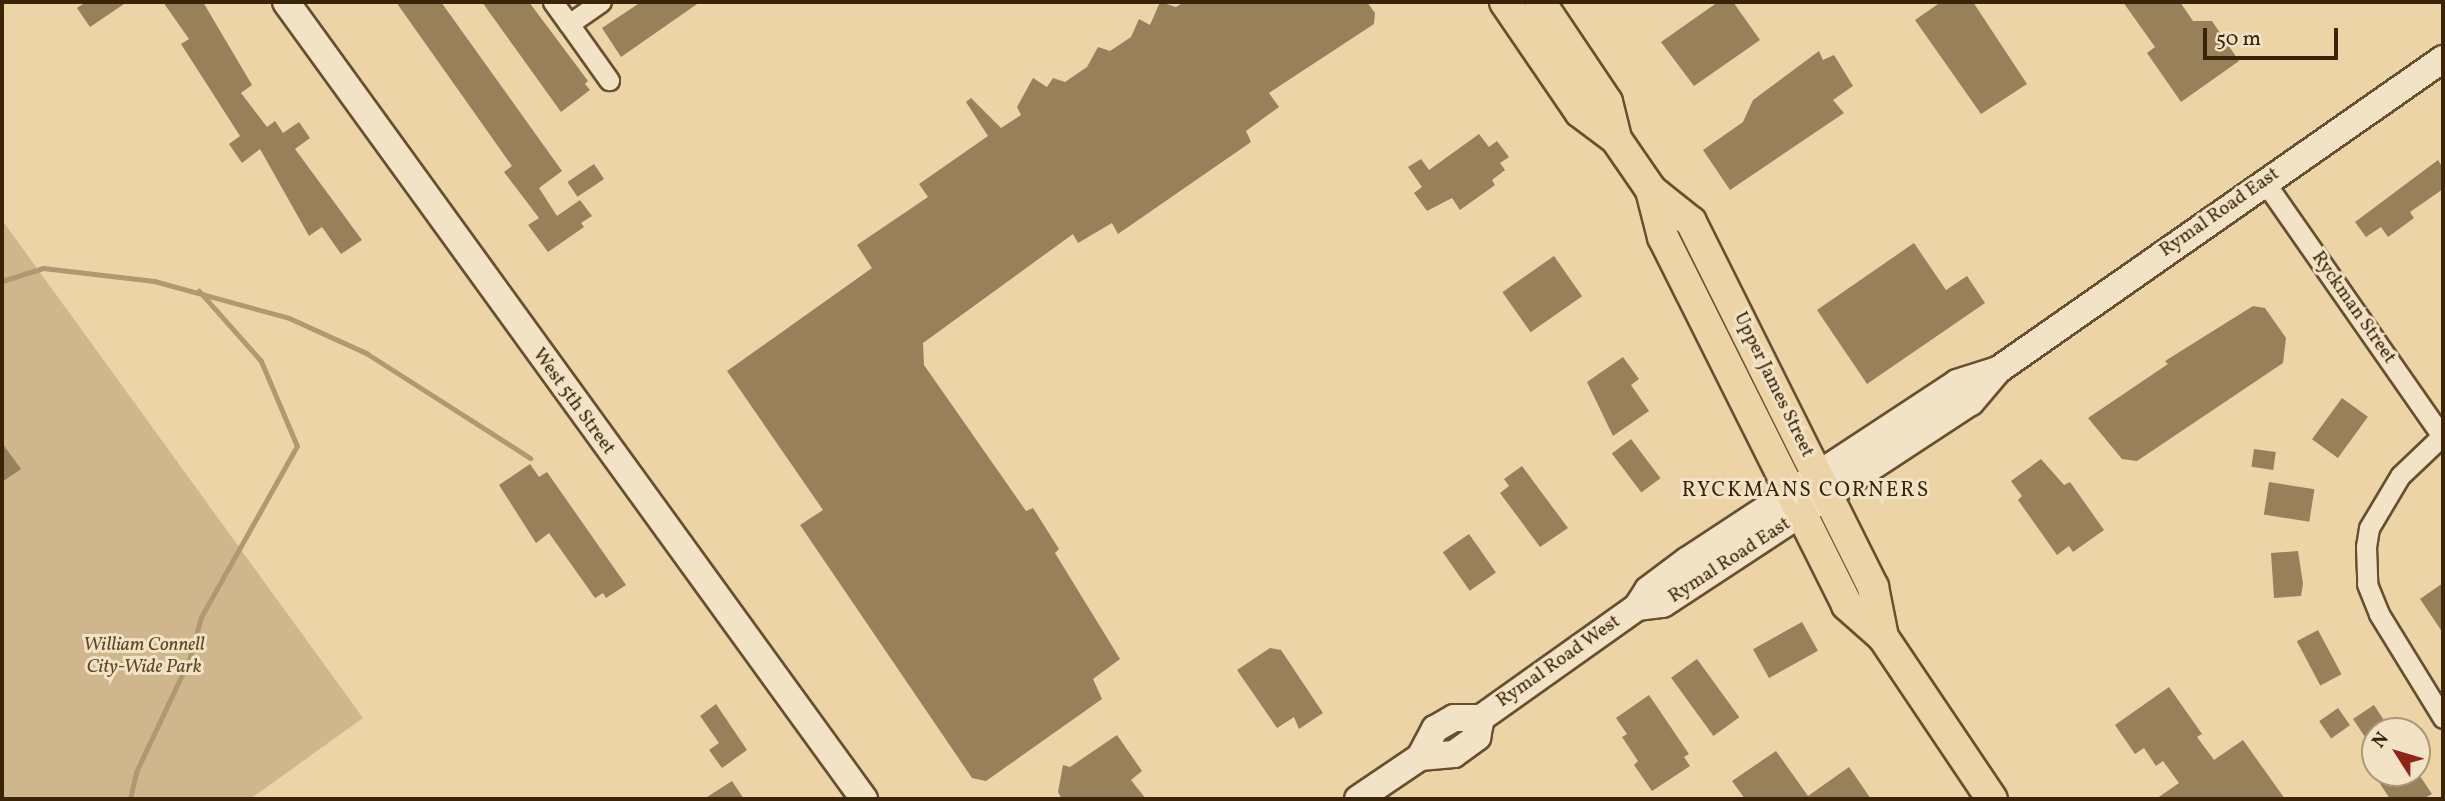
<!DOCTYPE html>
<html>
<head>
<meta charset="utf-8">
<style>
	body { margin:0 }
	#map { position:relative; width:2445px; height:801px; overflow:hidden; background:#edd4a7; font-family:Vollkorn,serif }
	div>[style] { position:absolute }
	[style*='--x'] { left:calc(var(--x)*1px); top:calc(var(--y)*1px); width:calc(var(--w)*1px); rotate:calc(var(--a)*1deg) }
	.green>* { inset:0; background:#cfb68c }
	.stream>* { height:5px; margin:-2.5px; padding:0 2.5px; transform-origin:2.5px; border-radius:2.5px; background:#b09871 }
	.building>* { inset:0; background:#97805a; transform-origin:0 0 }
	.roads { filter:drop-shadow(2px 0 #67502f) drop-shadow(-2px 0 #67502f) drop-shadow(0 2px #67502f) drop-shadow(0 -2px #67502f) }
	.street>* { height:19px; margin:-9.5px; padding:0 9.5px; transform-origin:9.5px; border-radius:9.5px; background:#f3e3c6 }
	.secondary>* { height:26px; margin:-13px; padding:0 13px; transform-origin:13px; border-radius:13px; background:#f3e3c6 }
	.primary>* { height:30px; margin:-15px; padding:0 15px; transform-origin:15px; border-radius:15px; background:#edd4a7 }
	span { translate:-50% -50%; white-space:nowrap; text-align:center; line-height:1.15; -webkit-text-stroke:6px #f3e3c6; paint-order:stroke }
	.street-label { font-size:19px; color:#3a2407 }
	.park-label { font-size:19px; color:#5f4828; font-style:italic }
	.neighbourhood-label { font-size:21px; color:#3a2407; letter-spacing:2px }
	.frame { position:absolute; inset:0; border:4px solid #3a2407; pointer-events:none }
	.north { position:absolute; left:2361px; top:717px; width:70px; height:70px; box-sizing:border-box; background:#f3e3c6; border:2px solid #a9977a; border-radius:50%; rotate:307deg; font-size:19px; font-weight:700; line-height:28px; text-align:center; color:#3a2407 }
	.north::after { content:''; display:block; margin:auto; width:24px; height:32px; background:#8f2418; clip-path:polygon(50% 0,100% 100%,50% 72%,0 100%) }
	.scale { position:absolute; left:2203px; top:28px; width:135px; height:32px; box-sizing:border-box; border:4px solid #3a2407; border-top:0; padding-left:9px; font-size:21px; line-height:24px; white-space:nowrap; color:#3a2407; -webkit-text-stroke:5px #f3e3c6; paint-order:stroke }
</style>
</head>
<body>
<div id="map">
	<div class="green">
		<div style="clip-path:polygon(2px 220px,363px 718px,250px 799px,2px 799px)"></div>
	</div>
	<div class="stream">
		<div style="--x:2;--y:281;--w:43;--a:-17.6"></div>
		<div style="--x:43;--y:268;--w:112;--a:6.7"></div>
		<div style="--x:154;--y:281;--w:140;--a:15.3"></div>
		<div style="--x:289;--y:318;--w:85;--a:24.4"></div>
		<div style="--x:366;--y:353;--w:195;--a:32.6"></div>
		<div style="--x:130;--y:799;--w:28;--a:-77"></div>
		<div style="--x:136;--y:772;--w:124;--a:-64.7"></div>
		<div style="--x:189;--y:660;--w:45;--a:-74.4"></div>
		<div style="--x:201;--y:617;--w:196;--a:-60.7"></div>
		<div style="--x:297;--y:446;--w:92;--a:-113"></div>
		<div style="--x:261;--y:361;--w:94;--a:-131.5"></div>
	</div>
	<div class="building">
		<div style="clip-path:polygon(86px 2px,127px 2px,90px 27px,77px 8px)"></div>
		<div style="clip-path:polygon(163px 2px,203px 2px,252px 85px,241px 93px,267px 127px,275px 121px,283px 133px,299px 122px,310px 138px,295px 149px,362px 240px,341px 254px,322px 227px,309px 236px,260px 149px,242px 163px,229px 144px,240px 136px,181px 44px,189px 39px)"></div>
		<div style="clip-path:polygon(396px 2px,441px 2px,562px 171px,539px 188px,557px 216px,580px 200px,592px 216px,581px 223px,584px 227px,548px 252px,528px 225px,539px 218px,504px 172px,512px 166px)"></div>
		<div style="clip-path:polygon(482px 2px,529px 2px,588px 81px,585px 84px,590px 90px,561px 112px)"></div>
		<div style="clip-path:polygon(641px 2px,700px 2px,621px 57px,602px 28px)"></div>
		<div style="clip-path:polygon(1160px 2px,1176px 7px,1184px 2px,1367px 2px,1375px 13px,1374px 24px,1269px 93px,1279px 107px,1246px 131px,1251px 142px,1118px 234px,1112px 223px,1078px 243px,1073px 234px,923px 343px,924px 365px,1026px 511px,1033px 508px,1059px 549px,1055px 553px,1120px 659px,1093px 679px,1102px 699px,986px 781px,972px 778px,800px 525px,823px 510px,727px 371px,872px 268px,857px 245px,928px 197px,919px 184px,988px 136px,966px 102px,971px 98px,1001px 128px,1021px 115px,1017px 107px,1033px 78px,1047px 87px,1053px 78px,1065px 82px,1087px 67px,1098px 47px,1110px 51px,1131px 37px,1139px 19px,1150px 25px)"></div>
		<div style="clip-path:polygon(1718px 2px,1733px 2px,1760px 40px,1694px 86px,1661px 42px)"></div>
		<div style="clip-path:polygon(1941px 2px,1973px 2px,2027px 84px,1981px 114px,1915px 20px)"></div>
		<div style="clip-path:polygon(2123px 2px,2180px 2px,2193px 21px,2212px 21px,2239px 61px,2181px 102px,2147px 53px,2155px 47px)"></div>
		<div style="clip-path:polygon(1819px 51px,1823px 60px,1834px 55px,1853px 86px,1833px 100px,1844px 113px,1730px 190px,1703px 150px,1743px 122px,1753px 100px)"></div>
		<div style="clip-path:polygon(1479px 134px,1489px 147px,1497px 141px,1509px 157px,1500px 163px,1505px 170px,1492px 180px,1495px 185px,1460px 210px,1452px 198px,1427px 211px,1414px 193px,1422px 187px,1408px 167px,1421px 159px,1429px 170px)"></div>
		<div style="clip-path:polygon(2438px 160px,2443px 168px,2443px 189px,2410px 212px,2414px 218px,2388px 237px,2381px 227px,2366px 237px,2355px 222px)"></div>
		<div style="left:594px;top:164px;width:18px;height:32px;rotate:56deg"></div>
		<div style="clip-path:polygon(1914px 243px,1946px 290px,1967px 276px,1985px 303px,1867px 384px,1817px 310px)"></div>
		<div style="left:1554px;top:256px;width:49px;height:63px;rotate:55deg"></div>
		<div style="clip-path:polygon(2253px 306px,2265px 308px,2286px 338px,2283px 363px,2137px 461px,2122px 459px,2088px 418px,2168px 364px,2165px 361px)"></div>
		<div style="clip-path:polygon(1623px 357px,1639px 379px,1631px 385px,1649px 411px,1613px 436px,1587px 382px)"></div>
		<div style="left:2342px;top:398px;width:32px;height:51px;rotate:36deg"></div>
		<div style="left:1631px;top:439px;width:49px;height:24px;rotate:53deg"></div>
		<div style="clip-path:polygon(2px 443px,21px 469px,2px 482px)"></div>
		<div style="left:2254px;top:449px;width:22px;height:18px;rotate:8deg"></div>
		<div style="clip-path:polygon(2041px 459px,2064px 485px,2070px 482px,2104px 530px,2073px 552px,2069px 546px,2057px 555px,2018px 500px,2022px 496px,2011px 481px)"></div>
		<div style="clip-path:polygon(530px 464px,539px 477px,547px 472px,626px 585px,606px 598px,603px 593px,595px 598px,549px 533px,536px 543px,499px 485px)"></div>
		<div style="clip-path:polygon(1522px 466px,1568px 528px,1540px 547px,1500px 493px,1509px 486px,1504px 479px)"></div>
		<div style="left:2269px;top:482px;width:46px;height:33px;rotate:9deg"></div>
		<div style="left:1469px;top:534px;width:47px;height:32px;rotate:55deg"></div>
		<div style="clip-path:polygon(2298px 551px,2303px 584px,2301px 596px,2274px 598px,2271px 553px)"></div>
		<div style="clip-path:polygon(2443px 583px,2443px 633px,2420px 599px)"></div>
		<div style="left:1802px;top:622px;width:33px;height:56px;rotate:61deg"></div>
		<div style="left:2318px;top:630px;width:50px;height:24px;rotate:62deg"></div>
		<div style="clip-path:polygon(1270px 648px,1281px 650px,1323px 713px,1299px 729px,1294px 717px,1277px 728px,1237px 670px)"></div>
		<div style="left:1697px;top:659px;width:72px;height:32px;rotate:54deg"></div>
		<div style="clip-path:polygon(2169px 687px,2202px 734px,2197px 737px,2214px 760px,2243px 740px,2285px 799px,2156px 799px,2179px 783px,2163px 761px,2156px 766px,2144px 748px,2135px 754px,2115px 725px)"></div>
		<div style="clip-path:polygon(1649px 695px,1689px 754px,1684px 757px,1690px 766px,1652px 791px,1634px 765px,1638px 761px,1622px 737px,1627px 734px,1616px 718px)"></div>
		<div style="clip-path:polygon(716px 704px,747px 750px,722px 768px,709px 750px,719px 743px,700px 716px)"></div>
		<div style="clip-path:polygon(2374px 705px,2391px 731px,2375px 731px,2375px 752px,2353px 719px)"></div>
		<div style="left:2338px;top:708px;width:21px;height:23px;rotate:55deg"></div>
		<div style="clip-path:polygon(1117px 735px,1142px 771px,1131px 780px,1146px 799px,1062px 799px,1058px 792px,1063px 765px,1070px 767px)"></div>
		<div style="clip-path:polygon(1776px 751px,1808px 796px,1849px 767px,1871px 799px,1745px 799px,1732px 781px)"></div>
		<div style="clip-path:polygon(2373px 773px,2418px 773px,2432px 794px,2423px 799px,2390px 799px)"></div>
		<div style="clip-path:polygon(732px 781px,744px 799px,704px 799px)"></div>
	</div>
	<div class="roads">
		<div class="street">
			<div style="--x:553;--y:2;--w:27;--a:54"></div>
			<div style="--x:569;--y:24;--w:39;--a:-35"></div>
			<div style="--x:569;--y:24;--w:69;--a:54.5"></div>
			<div style="--x:2264;--y:181;--w:311;--a:55.1"></div>
			<div style="--x:2443;--y:435;--w:59;--a:136.4"></div>
			<div style="--x:2400;--y:476;--w:61;--a:120.8"></div>
			<div style="--x:2369;--y:528;--w:18;--a:99"></div>
			<div style="--x:2366;--y:546;--w:38;--a:88"></div>
			<div style="--x:2367;--y:584;--w:32;--a:68"></div>
			<div style="--x:2379;--y:614;--w:122;--a:58.4"></div>
		</div>
		<div class="secondary">
			<div style="--x:286;--y:2;--w:985;--a:54.05"></div>
			<div style="--x:1637;--y:607;--w:26;--a:-7"></div>
			<div style="--x:1663;--y:604;--w:368;--a:-33.3"></div>
			<div style="--x:1971;--y:402;--w:42;--a:-49.8"></div>
			<div style="--x:1998;--y:370;--w:543;--a:-34.95"></div>
			<div style="--x:1420;--y:757;--w:34;--a:-5"></div>
			<div style="--x:1454;--y:754;--w:29;--a:-36"></div>
			<div style="--x:1477;--y:737;--w:19;--a:-78"></div>
			<div style="--x:1358;--y:799;--w:75;--a:-34.1"></div>
			<div style="--x:1420;--y:757;--w:32;--a:-62"></div>
			<div style="--x:1435;--y:729;--w:22;--a:-30"></div>
			<div style="--x:1454;--y:718;--w:27;--a:0"></div>
			<div style="--x:1481;--y:718;--w:191;--a:-35.4"></div>
			<div style="--x:1637;--y:607;--w:20;--a:-57"></div>
			<div style="--x:1648;--y:590;--w:50;--a:-36.9"></div>
			<div style="--x:1688;--y:560;--w:322;--a:-33.3"></div>
			<div style="--x:1957;--y:383;--w:43;--a:-17.6"></div>
		</div>
		<div class="primary">
			<div style="--x:1505;--y:2;--w:133;--a:55.7"></div>
			<div style="--x:1580;--y:112;--w:45;--a:36.9"></div>
			<div style="--x:1616;--y:139;--w:62;--a:55.5"></div>
			<div style="--x:1651;--y:190;--w:51;--a:38.7"></div>
			<div style="--x:1691;--y:222;--w:408;--a:63.5"></div>
			<div style="--x:1873;--y:587;--w:51;--a:78.7"></div>
			<div style="--x:1540;--y:2;--w:120;--a:56.2"></div>
			<div style="--x:1607;--y:102;--w:38;--a:76"></div>
			<div style="--x:1651;--y:190;--w:49;--a:75.7"></div>
			<div style="--x:1663;--y:237;--w:411;--a:63.4"></div>
			<div style="--x:1847;--y:605;--w:48;--a:41.6"></div>
			<div style="--x:1883;--y:637;--w:195;--a:56.1"></div>
		</div>
	</div>
	<div class="street-label">
		<span style="left:2220px;top:213px;rotate:-35deg">Rymal Road East</span>
		<span style="left:2353px;top:308px;rotate:55deg">Ryckman Street</span>
		<span style="left:1773px;top:385px;rotate:64deg">Upper James Street</span>
		<span style="left:573px;top:402px;rotate:54deg">West 5th Street</span>
		<span style="left:1730px;top:561px;rotate:-33deg">Rymal Road East</span>
		<span style="left:1559px;top:662px;rotate:-35deg">Rymal Road West</span>
	</div>
	<div class="park-label">
		<span style="left:144px;top:657px">William Connell<br>City-Wide Park</span>
	</div>
	<div class="neighbourhood-label">
		<span style="left:1806px;top:491px">RYCKMANS CORNERS</span>
	</div>
	<div class="frame"></div>
	<div class="north">N</div>
	<div class="scale">50 m</div>
</div>
</body>
</html>
